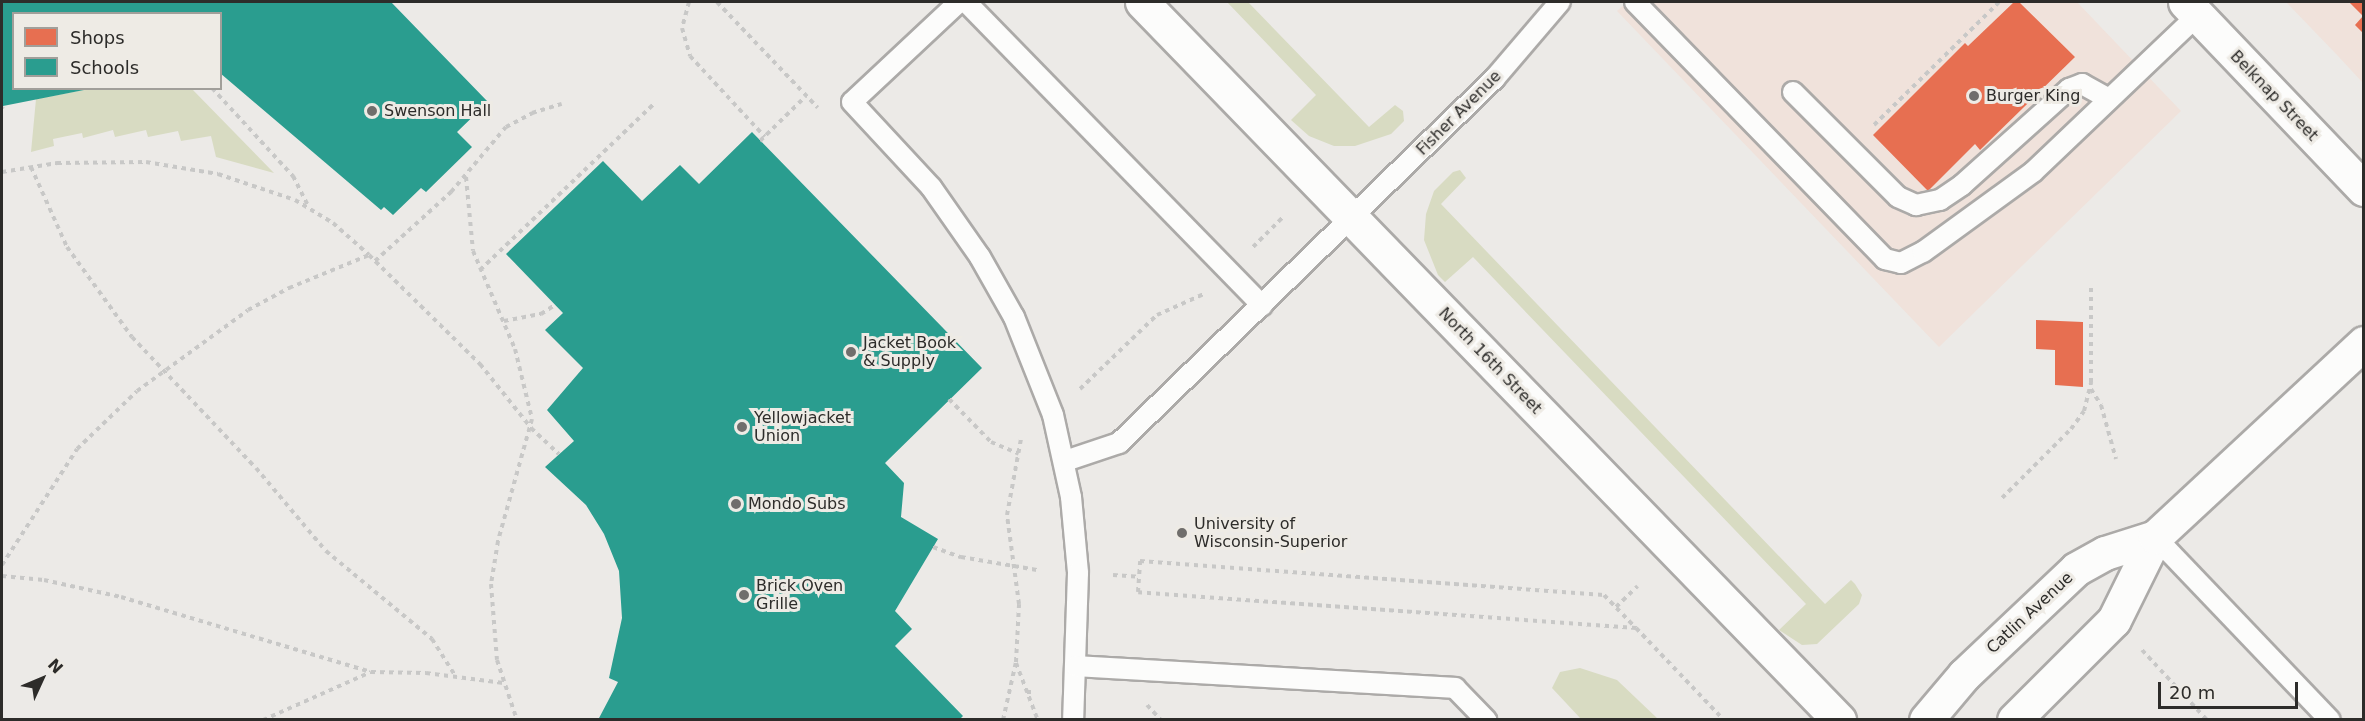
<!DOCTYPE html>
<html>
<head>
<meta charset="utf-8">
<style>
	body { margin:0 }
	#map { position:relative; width:2365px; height:721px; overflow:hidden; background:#eceae7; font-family:"DejaVu Sans",sans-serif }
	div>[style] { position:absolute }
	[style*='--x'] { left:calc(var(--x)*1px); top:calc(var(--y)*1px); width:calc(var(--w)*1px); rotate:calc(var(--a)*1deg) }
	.commercial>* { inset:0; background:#f0e2db }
	.green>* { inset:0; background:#d8dbc2 }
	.shops>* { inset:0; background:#e76f51 }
	.schools>* { inset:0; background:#2a9d8f }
	.path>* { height:4px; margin-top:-2px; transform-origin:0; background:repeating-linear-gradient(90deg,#c8c8c7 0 4.5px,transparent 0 9px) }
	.roads { filter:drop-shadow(2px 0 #acaaa8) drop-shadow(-2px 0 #acaaa8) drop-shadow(0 2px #acaaa8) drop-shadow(0 -2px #acaaa8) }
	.service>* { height:20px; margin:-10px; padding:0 10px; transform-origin:10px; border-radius:10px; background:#fcfcfb }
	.minor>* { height:33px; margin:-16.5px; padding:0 16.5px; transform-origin:16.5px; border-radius:16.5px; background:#fcfcfb }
	.trunk>* { height:33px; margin:-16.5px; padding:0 16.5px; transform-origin:16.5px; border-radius:16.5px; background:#fcfcfb }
	.dots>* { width:16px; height:16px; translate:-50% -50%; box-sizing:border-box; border:3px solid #eeebe5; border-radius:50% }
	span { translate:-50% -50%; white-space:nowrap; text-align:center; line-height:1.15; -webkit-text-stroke:6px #eeebe5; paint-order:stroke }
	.poi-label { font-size:16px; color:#2d2c2a }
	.left { translate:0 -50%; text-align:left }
	.street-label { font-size:16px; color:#2d2c2a }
	.frame { position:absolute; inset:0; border:3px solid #2d2c2a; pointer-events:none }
	.legend { position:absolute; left:12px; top:12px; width:210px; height:78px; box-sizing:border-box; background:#eeebe5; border:2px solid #a19f9a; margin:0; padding:8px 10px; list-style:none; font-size:18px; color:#2d2c2a }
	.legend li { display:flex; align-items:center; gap:12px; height:30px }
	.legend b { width:30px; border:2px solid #a19f9a }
	.north { position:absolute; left:12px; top:649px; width:60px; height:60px; -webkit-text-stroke:4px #eeebe5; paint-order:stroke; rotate:46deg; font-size:16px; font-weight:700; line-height:24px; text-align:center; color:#2d2c2a }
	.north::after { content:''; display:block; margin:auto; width:21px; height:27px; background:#2d2c2a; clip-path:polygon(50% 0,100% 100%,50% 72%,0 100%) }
	.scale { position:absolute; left:2158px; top:682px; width:140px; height:27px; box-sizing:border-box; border:3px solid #2d2c2a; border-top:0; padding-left:8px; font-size:18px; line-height:21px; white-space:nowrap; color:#2d2c2a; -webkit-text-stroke:4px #eeebe5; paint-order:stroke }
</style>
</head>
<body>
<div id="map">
	<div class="commercial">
		<div style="clip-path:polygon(1627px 2px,2077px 2px,2181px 111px,1939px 347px,1617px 11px)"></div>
		<div style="clip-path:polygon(2286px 2px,2363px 2px,2363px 83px,2338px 56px)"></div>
	</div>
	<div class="green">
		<div style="clip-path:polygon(1227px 2px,1248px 2px,1369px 127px,1395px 105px,1403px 111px,1404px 121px,1391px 134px,1355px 146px,1334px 146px,1309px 136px,1291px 120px,1316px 95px)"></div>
		<div style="clip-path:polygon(89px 89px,192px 89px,274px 173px,216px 157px,211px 136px,181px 141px,178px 131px,148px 137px,146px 130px,115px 137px,113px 130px,83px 138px,82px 133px,53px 139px,54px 146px,31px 152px,36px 99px)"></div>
		<div style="clip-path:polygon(1460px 170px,1466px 178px,1441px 204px,1825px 604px,1851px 580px,1855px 584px,1862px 595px,1859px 604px,1817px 644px,1802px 645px,1779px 630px,1806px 604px,1473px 257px,1445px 282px,1438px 275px,1424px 240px,1426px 214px,1434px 191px,1453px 172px)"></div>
		<div style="clip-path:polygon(1580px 668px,1617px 680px,1658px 719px,1581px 719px,1552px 688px,1560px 672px)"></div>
	</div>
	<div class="shops">
		<div style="clip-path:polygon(2014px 2px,2019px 2px,2075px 57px,1980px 150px,1975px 144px,1928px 191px,1873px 135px,1965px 43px,1968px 46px)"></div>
		<div style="clip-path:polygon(2349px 2px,2364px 2px,2364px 34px,2355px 25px,2363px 16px)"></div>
		<div style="clip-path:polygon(2036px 320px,2083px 322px,2083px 387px,2055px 385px,2055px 350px,2036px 349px)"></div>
	</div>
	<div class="schools">
		<div style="clip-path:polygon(2px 2px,391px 2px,488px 102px,457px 132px,472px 147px,426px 192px,421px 188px,393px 215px,384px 207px,381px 210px,220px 73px,220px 14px,14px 14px,14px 88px,84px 90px,3px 106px)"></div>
		<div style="clip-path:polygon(752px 132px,982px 368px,885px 463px,904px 483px,901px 517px,938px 539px,895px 611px,912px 629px,895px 646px,963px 716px,959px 720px,598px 720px,618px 682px,609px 678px,622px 618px,619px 571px,604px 534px,586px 505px,545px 467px,574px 441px,547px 410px,583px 368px,545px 330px,563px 313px,506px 254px,603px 161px,642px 201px,680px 165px,699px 184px)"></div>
	</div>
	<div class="path">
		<div style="--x:689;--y:2;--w:27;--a:105"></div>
		<div style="--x:682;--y:28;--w:29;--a:74"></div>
		<div style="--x:690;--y:56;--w:110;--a:47.2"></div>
		<div style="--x:717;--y:2;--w:146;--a:46.4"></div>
		<div style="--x:212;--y:88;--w:120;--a:47.4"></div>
		<div style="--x:293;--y:176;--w:34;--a:63"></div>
		<div style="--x:2;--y:108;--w:2;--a:-63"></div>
		<div style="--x:1874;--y:125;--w:175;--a:-44.5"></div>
		<div style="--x:760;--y:141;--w:64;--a:-44.4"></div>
		<div style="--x:31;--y:167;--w:88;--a:65.8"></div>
		<div style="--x:67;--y:247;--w:111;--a:54.2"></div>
		<div style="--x:132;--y:337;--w:180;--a:46.6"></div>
		<div style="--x:256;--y:468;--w:109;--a:49.9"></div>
		<div style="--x:326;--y:551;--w:138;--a:39.7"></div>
		<div style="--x:432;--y:639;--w:45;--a:57.7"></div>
		<div style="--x:2;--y:172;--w:56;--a:-9.3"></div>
		<div style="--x:57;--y:163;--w:89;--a:-0.6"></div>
		<div style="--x:146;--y:162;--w:73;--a:9.5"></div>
		<div style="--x:218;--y:174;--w:81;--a:18.7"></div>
		<div style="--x:295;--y:200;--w:44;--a:31.2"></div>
		<div style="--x:333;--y:223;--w:48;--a:41.6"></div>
		<div style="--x:369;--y:255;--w:156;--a:44.5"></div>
		<div style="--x:480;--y:364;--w:82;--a:51.4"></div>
		<div style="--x:531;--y:428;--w:38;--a:43"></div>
		<div style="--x:466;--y:177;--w:74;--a:84.6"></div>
		<div style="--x:473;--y:251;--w:107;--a:66.8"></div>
		<div style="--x:515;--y:349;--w:72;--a:76.3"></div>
		<div style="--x:532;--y:419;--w:127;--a:105.6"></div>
		<div style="--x:498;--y:541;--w:44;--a:99.2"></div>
		<div style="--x:491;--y:584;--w:76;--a:85.5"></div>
		<div style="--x:497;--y:660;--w:63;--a:71.6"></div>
		<div style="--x:1253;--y:247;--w:42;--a:-45"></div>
		<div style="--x:375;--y:261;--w:103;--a:-42.2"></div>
		<div style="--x:451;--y:192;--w:85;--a:-49.8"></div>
		<div style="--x:506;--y:127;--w:30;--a:-28"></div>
		<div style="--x:532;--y:113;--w:31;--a:-17"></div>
		<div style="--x:480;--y:270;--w:240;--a:-43.7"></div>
		<div style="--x:504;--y:321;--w:38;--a:-11"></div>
		<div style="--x:541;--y:314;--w:17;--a:-33"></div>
		<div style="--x:1080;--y:389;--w:107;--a:-43.9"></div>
		<div style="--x:1157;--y:315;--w:51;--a:-24.1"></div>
		<div style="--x:2091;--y:389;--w:19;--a:58"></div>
		<div style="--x:2101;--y:405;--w:56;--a:74.5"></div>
		<div style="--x:949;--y:399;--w:60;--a:45.7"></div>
		<div style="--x:991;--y:442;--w:30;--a:23"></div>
		<div style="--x:2002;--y:498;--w:98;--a:-45"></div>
		<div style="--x:2071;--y:429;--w:22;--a:-54"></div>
		<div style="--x:2084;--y:411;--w:30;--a:-76"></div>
		<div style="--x:2091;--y:382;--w:97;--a:-90"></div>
		<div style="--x:933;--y:547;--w:30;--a:20"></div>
		<div style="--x:961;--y:557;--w:77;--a:9.7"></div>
		<div style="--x:2;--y:565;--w:138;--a:-57.1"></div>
		<div style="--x:77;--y:449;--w:83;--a:-44"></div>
		<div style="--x:137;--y:391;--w:137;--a:-36.1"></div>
		<div style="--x:248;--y:310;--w:47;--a:-28.2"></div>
		<div style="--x:289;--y:288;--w:87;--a:-22.4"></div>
		<div style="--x:1113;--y:575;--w:26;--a:4"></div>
		<div style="--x:2;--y:576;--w:42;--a:5.4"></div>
		<div style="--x:44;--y:580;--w:79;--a:12.4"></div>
		<div style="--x:121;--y:597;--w:261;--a:16.7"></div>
		<div style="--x:371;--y:672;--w:55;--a:1"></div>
		<div style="--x:426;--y:673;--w:78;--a:7.4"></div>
		<div style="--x:1616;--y:607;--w:30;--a:-44"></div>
		<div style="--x:1636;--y:628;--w:499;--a:-175.9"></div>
		<div style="--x:1138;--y:592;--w:31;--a:-86"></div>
		<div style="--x:1140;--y:561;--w:465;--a:4.2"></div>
		<div style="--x:1604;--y:595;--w:46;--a:45.9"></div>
		<div style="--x:1636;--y:628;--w:127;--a:46.3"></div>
		<div style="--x:2142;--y:650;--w:96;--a:47.1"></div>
		<div style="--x:1016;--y:663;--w:59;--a:69.1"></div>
		<div style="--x:1027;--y:692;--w:8;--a:0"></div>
		<div style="--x:1147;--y:705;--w:21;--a:47"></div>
		<div style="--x:263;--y:720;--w:118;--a:-24"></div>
		<div style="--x:1003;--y:720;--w:59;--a:-77.4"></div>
		<div style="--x:1016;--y:662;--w:58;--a:-87"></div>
		<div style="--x:1019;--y:604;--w:90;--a:-97.7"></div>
		<div style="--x:1007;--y:515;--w:77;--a:-79.6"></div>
	</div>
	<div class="roads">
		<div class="service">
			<div style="--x:959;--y:2;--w:146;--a:136.9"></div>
			<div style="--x:852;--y:102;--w:116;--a:47.1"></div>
			<div style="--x:931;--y:187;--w:85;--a:55"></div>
			<div style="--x:980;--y:257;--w:69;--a:60.5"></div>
			<div style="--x:1014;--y:317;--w:105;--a:68.3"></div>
			<div style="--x:1053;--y:415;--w:84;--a:77.6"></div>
			<div style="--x:1071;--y:497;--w:76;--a:84.7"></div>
			<div style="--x:1078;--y:573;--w:147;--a:91.9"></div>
			<div style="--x:966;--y:2;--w:424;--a:45.7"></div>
			<div style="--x:1635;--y:2;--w:359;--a:45.8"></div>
			<div style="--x:1885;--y:259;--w:16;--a:14"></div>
			<div style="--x:1901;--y:263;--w:25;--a:-27"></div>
			<div style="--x:1923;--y:252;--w:136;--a:-36"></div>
			<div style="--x:2033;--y:172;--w:228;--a:-43.6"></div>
			<div style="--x:1793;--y:92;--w:148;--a:45"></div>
			<div style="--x:1898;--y:197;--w:20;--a:24"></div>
			<div style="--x:1916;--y:205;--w:25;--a:-12"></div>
			<div style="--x:1940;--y:200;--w:27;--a:-34"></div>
			<div style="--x:1962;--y:185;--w:144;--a:-41.9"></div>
			<div style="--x:2069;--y:89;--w:14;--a:-21"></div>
			<div style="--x:2082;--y:84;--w:31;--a:29"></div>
			<div style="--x:1065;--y:461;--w:57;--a:-18.4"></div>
			<div style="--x:1119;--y:443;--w:524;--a:-44.15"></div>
			<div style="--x:1495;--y:78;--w:100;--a:-49.5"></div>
			<div style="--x:2155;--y:537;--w:253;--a:46.3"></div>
			<div style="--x:1076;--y:666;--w:380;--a:3.3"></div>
			<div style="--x:1455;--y:688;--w:45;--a:45.9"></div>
		</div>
		<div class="minor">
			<div style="--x:1142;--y:2;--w:1001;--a:45.85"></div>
			<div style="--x:1926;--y:720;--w:59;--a:-49.8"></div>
			<div style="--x:1964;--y:675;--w:154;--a:-43.4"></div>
			<div style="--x:2076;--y:569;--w:33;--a:-29"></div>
			<div style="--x:2105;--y:553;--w:52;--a:-17.7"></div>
			<div style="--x:2014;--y:720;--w:141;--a:-45"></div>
			<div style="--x:2114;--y:620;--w:93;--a:-63.7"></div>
			<div style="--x:2155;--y:537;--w:285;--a:-42.9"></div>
		</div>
		<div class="trunk">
			<div style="--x:2185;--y:2;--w:259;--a:46.3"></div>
		</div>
	</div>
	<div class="dots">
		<div style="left:1974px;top:96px;background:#706e6c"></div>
		<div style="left:372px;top:111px;background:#706e6c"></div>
		<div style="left:851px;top:352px;background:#706e6c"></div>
		<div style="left:742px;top:427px;background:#706e6c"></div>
		<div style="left:736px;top:504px;background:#706e6c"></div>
		<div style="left:1182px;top:533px;background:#706e6c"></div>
		<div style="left:744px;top:595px;background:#706e6c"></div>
	</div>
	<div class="poi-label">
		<span class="left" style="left:1986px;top:96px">Burger King</span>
		<span class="left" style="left:384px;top:111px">Swenson Hall</span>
		<span class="left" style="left:863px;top:352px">Jacket Book<br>&amp; Supply</span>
		<span class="left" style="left:754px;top:427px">Yellowjacket<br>Union</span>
		<span class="left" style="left:748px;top:504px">Mondo Subs</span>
		<span class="left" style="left:1194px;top:533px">University of<br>Wisconsin-Superior</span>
		<span class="left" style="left:756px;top:595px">Brick Oven<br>Grille</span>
	</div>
	<div class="street-label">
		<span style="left:2274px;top:96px;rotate:46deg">Belknap Street</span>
		<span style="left:1459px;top:113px;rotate:-45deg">Fisher Avenue</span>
		<span style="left:1490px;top:361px;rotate:46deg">North 16th Street</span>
		<span style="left:2030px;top:613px;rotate:-43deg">Catlin Avenue</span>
	</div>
	<div class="frame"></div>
	<ul class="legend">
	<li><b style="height:16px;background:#e76f51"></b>Shops</li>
	<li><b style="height:16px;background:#2a9d8f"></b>Schools</li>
	</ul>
	<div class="north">N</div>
	<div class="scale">20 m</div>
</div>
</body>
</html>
